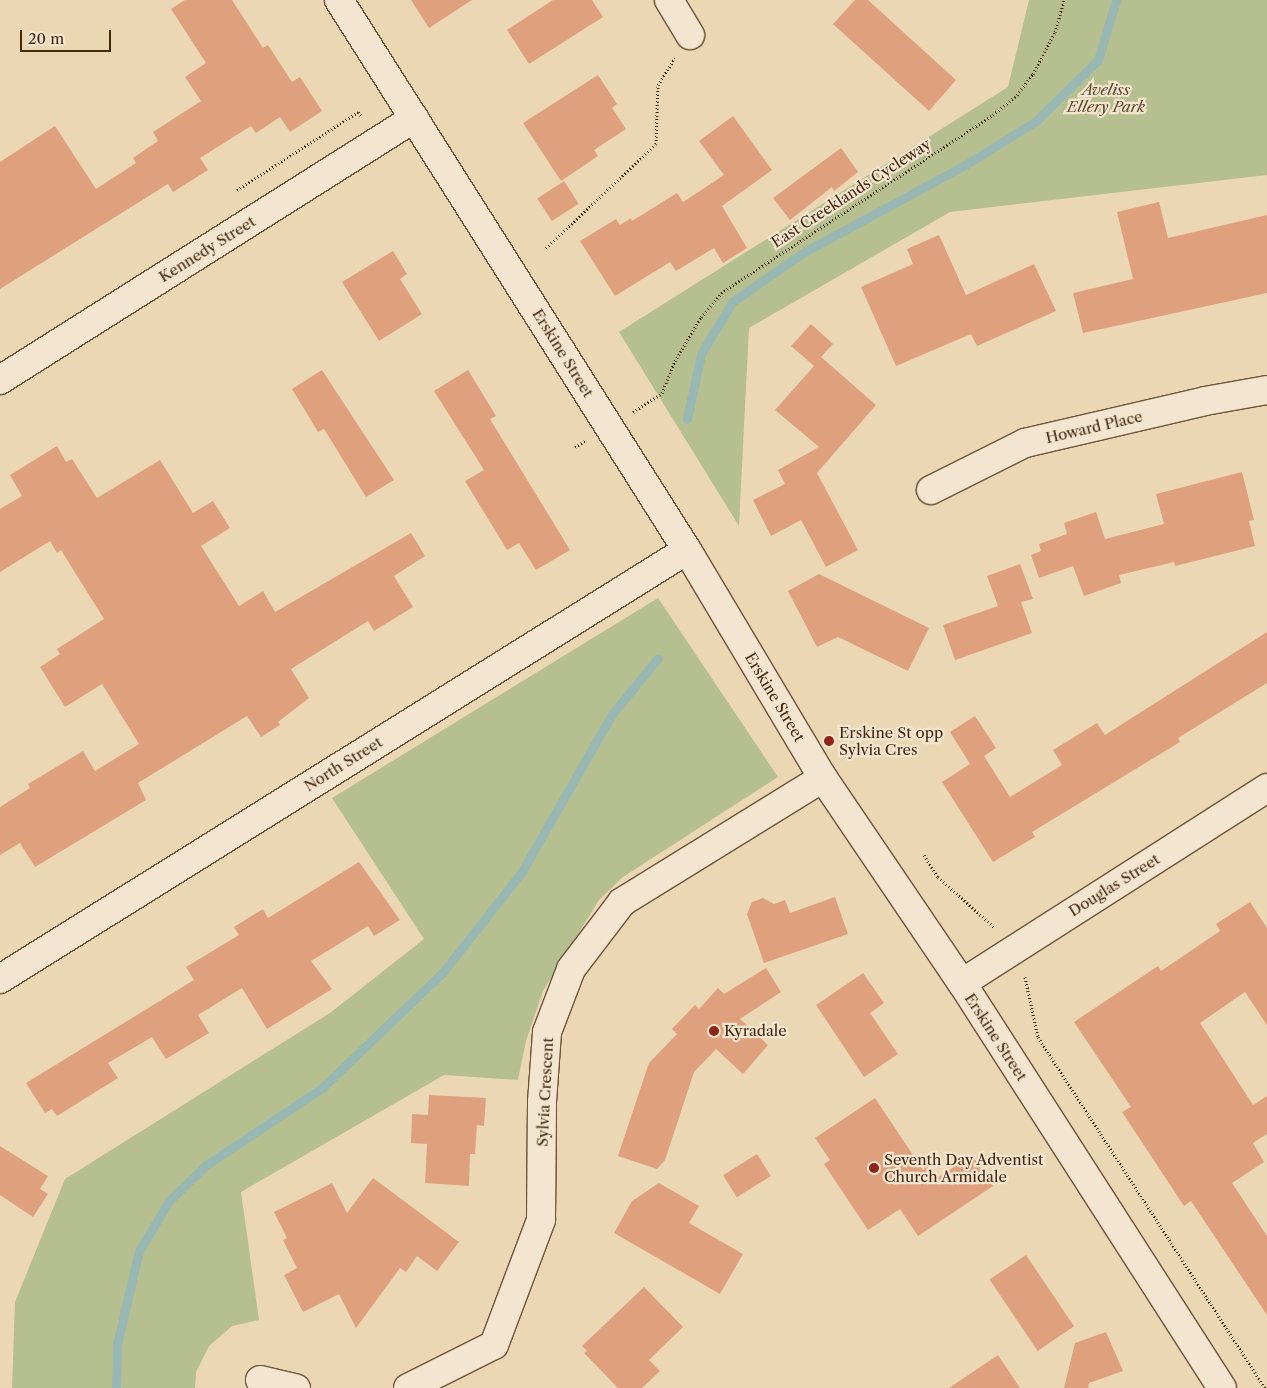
<!DOCTYPE html>
<html>
<head>
<meta charset="utf-8">
<style>
	body { margin:0 }
	#map { position:relative; width:1267px; height:1388px; overflow:hidden; background:#ecd7b5; font-family:"Libre Caslon Text",serif }
	div>[style] { position:absolute }
	[style*='--x'] { left:calc(var(--x)*1px); top:calc(var(--y)*1px); width:calc(var(--w)*1px); rotate:calc(var(--a)*1deg) }
	.green>* { inset:0; background:#b6bf8f }
	.stream>* { height:9px; margin:-4.5px; padding:0 4.5px; transform-origin:4.5px; border-radius:4.5px; background:#99b8b3 }
	.building>* { inset:0; background:#dfa17d; transform-origin:0 0 }
	.path>* { height:3px; margin-top:-1.5px; transform-origin:0; background:repeating-linear-gradient(90deg,#442810 0 1px,transparent 0 3.5px) }
	.roads { filter:drop-shadow(1px 0 #6e5439) drop-shadow(-1px 0 #6e5439) drop-shadow(0 1px #6e5439) drop-shadow(0 -1px #6e5439) }
	.street>* { height:28px; margin:-14px; padding:0 14px; transform-origin:14px; border-radius:14px; background:#f3e5cf }
	.secondary>* { height:28px; margin:-14px; padding:0 14px; transform-origin:14px; border-radius:14px; background:#f3e5cf }
	.dots>* { width:14px; height:14px; translate:-50% -50%; box-sizing:border-box; border:2px solid #f3e5cf; border-radius:50% }
	span { translate:-50% -50%; white-space:nowrap; text-align:center; line-height:1.15; -webkit-text-stroke:4.5px #f3e5cf; paint-order:stroke }
	.park-label { font-size:15px; color:#5b4629; font-style:italic }
	.street-label { font-size:15px; color:#442810 }
	.poi-label { font-size:15px; color:#442810 }
	.left { translate:0 -50%; text-align:left }
	.scale { position:absolute; left:20px; top:30px; width:91px; height:22px; box-sizing:border-box; border:2px solid #442810; border-top:0; padding-left:6px; font-size:15px; line-height:18px; white-space:nowrap; color:#442810; -webkit-text-stroke:4px #f3e5cf; paint-order:stroke }
</style>
</head>
<body>
<div id="map">
	<div class="green">
		<div style="clip-path:polygon(1029px 0,1267px 0,1267px 175px,950px 212px,749px 328px,739px 526px,619px 332px,1008px 87px)"></div>
		<div style="clip-path:polygon(658px 598px,778px 777px,623px 877px,599px 900px,543px 991px,526px 1041px,518px 1080px,444px 1075px,241px 1192px,259px 1320px,232px 1326px,209px 1346px,196px 1372px,195px 1388px,12px 1388px,15px 1302px,65px 1179px,330px 1013px,424px 939px,332px 798px)"></div>
	</div>
	<div class="stream">
		<div style="--x:687;--y:419;--w:66;--a:-77.8"></div>
		<div style="--x:701;--y:354;--w:61;--a:-59.2"></div>
		<div style="--x:732;--y:302;--w:90;--a:-34.6"></div>
		<div style="--x:806;--y:251;--w:181;--a:-28.4"></div>
		<div style="--x:965;--y:165;--w:84;--a:-31.8"></div>
		<div style="--x:1036;--y:121;--w:87;--a:-44.5"></div>
		<div style="--x:1098;--y:60;--w:63;--a:-73.3"></div>
		<div style="--x:116;--y:1388;--w:44;--a:-88.7"></div>
		<div style="--x:117;--y:1344;--w:96;--a:-76.7"></div>
		<div style="--x:139;--y:1251;--w:58;--a:-59"></div>
		<div style="--x:169;--y:1201;--w:52;--a:-44.2"></div>
		<div style="--x:206;--y:1165;--w:139;--a:-33.6"></div>
		<div style="--x:322;--y:1088;--w:168;--a:-43.8"></div>
		<div style="--x:443;--y:972;--w:126;--a:-51.8"></div>
		<div style="--x:521;--y:873;--w:183;--a:-60.2"></div>
		<div style="--x:612;--y:714;--w:72;--a:-50.6"></div>
	</div>
	<div class="building">
		<div style="clip-path:polygon(185px 0,232px 0,263px 48px,268px 45px,292px 82px,300px 77px,322px 111px,290px 132px,280px 117px,256px 133px,251px 126px,200px 158px,208px 170px,173px 192px,168px 184px,0 289px,0 162px,55px 126px,96px 189px,136px 163px,133px 158px,158px 141px,153px 132px,201px 101px,185px 77px,206px 63px,171px 9px)"></div>
		<div style="clip-path:polygon(411px 0,472px 0,429px 28px)"></div>
		<div style="clip-path:polygon(553px 0,592px 0,603px 17px,529px 64px,507px 30px)"></div>
		<div style="clip-path:polygon(855px 0,868px 0,956px 80px,929px 111px,833px 24px)"></div>
		<div style="clip-path:polygon(598px 75px,617px 104px,612px 108px,626px 129px,594px 150px,598px 156px,561px 181px,523px 123px)"></div>
		<div style="clip-path:polygon(733px 116px,772px 170px,722px 206px,747px 248px,723px 263px,714px 248px,676px 271px,670px 262px,615px 296px,580px 241px,616px 219px,620px 225px,631px 218px,632px 221px,677px 193px,683px 202px,724px 175px,699px 141px)"></div>
		<div style="clip-path:polygon(841px 148px,858px 172px,834px 191px,832px 187px,790px 220px,773px 198px)"></div>
		<div style="left:564px;top:181px;width:27px;height:32px;rotate:57deg"></div>
		<div style="clip-path:polygon(1159px 202px,1168px 238px,1267px 215px,1267px 293px,1083px 333px,1073px 293px,1133px 279px,1117px 212px)"></div>
		<div style="clip-path:polygon(939px 235px,966px 295px,1034px 264px,1056px 311px,977px 346px,971px 334px,896px 366px,861px 287px,913px 264px,907px 249px)"></div>
		<div style="clip-path:polygon(393px 251px,407px 274px,400px 279px,422px 314px,379px 341px,342px 282px)"></div>
		<div style="clip-path:polygon(811px 324px,833px 344px,821px 357px,876px 405px,817px 473px,858px 550px,826px 567px,801px 520px,771px 536px,753px 500px,785px 484px,778px 470px,819px 447px,775px 410px,814px 366px,791px 346px)"></div>
		<div style="clip-path:polygon(322px 370px,394px 480px,366px 497px,324px 429px,318px 432px,292px 389px)"></div>
		<div style="clip-path:polygon(468px 370px,496px 416px,490px 419px,570px 550px,536px 570px,519px 543px,507px 550px,465px 481px,484px 470px,434px 391px)"></div>
		<div style="clip-path:polygon(57px 446px,66px 462px,72px 459px,97px 498px,160px 460px,193px 513px,213px 501px,230px 528px,201px 546px,239px 606px,263px 591px,275px 612px,411px 533px,425px 556px,394px 576px,413px 607px,374px 631px,368px 621px,291px 669px,309px 698px,278px 722px,280px 725px,261px 737px,247px 716px,138px 783px,146px 800px,35px 867px,20px 843px,0 855px,0 807px,30px 788px,28px 784px,83px 751px,95px 771px,139px 744px,102px 684px,65px 707px,40px 667px,60px 654px,57px 649px,104px 619px,61px 550px,57px 553px,50px 541px,0 572px,0 509px,22px 496px,10px 475px)"></div>
		<div style="clip-path:polygon(1242px 472px,1254px 520px,1249px 521px,1255px 546px,1175px 566px,1174px 562px,1119px 575px,1121px 583px,1084px 596px,1073px 566px,1039px 578px,1031px 555px,1041px 551px,1039px 544px,1067px 534px,1064px 523px,1096px 512px,1105px 539px,1164px 524px,1156px 494px)"></div>
		<div style="clip-path:polygon(1020px 564px,1033px 599px,1021px 602px,1032px 633px,955px 660px,943px 625px,998px 606px,987px 576px)"></div>
		<div style="clip-path:polygon(819px 574px,929px 628px,908px 671px,838px 637px,817px 647px,788px 591px)"></div>
		<div style="clip-path:polygon(1267px 632px,1267px 683px,1178px 738px,1180px 742px,1032px 832px,1035px 837px,993px 862px,942px 782px,970px 764px,950px 732px,975px 716px,996px 748px,984px 756px,1010px 797px,1062px 765px,1053px 750px,1097px 723px,1105px 735px)"></div>
		<div style="clip-path:polygon(359px 862px,400px 920px,374px 936px,368px 926px,311px 961px,332px 989px,267px 1029px,242px 988px,198px 1015px,209px 1033px,166px 1059px,152px 1037px,108px 1063px,118px 1078px,57px 1116px,52px 1109px,45px 1113px,26px 1083px,194px 980px,186px 967px,239px 935px,234px 927px,263px 909px,268px 918px)"></div>
		<div style="clip-path:polygon(835px 897px,848px 934px,764px 963px,747px 914px,752px 902px,763px 898px,774px 904px,785px 900px,790px 913px)"></div>
		<div style="clip-path:polygon(1250px 902px,1267px 928px,1267px 1025px,1245px 992px,1200px 1023px,1253px 1105px,1267px 1096px,1267px 1134px,1253px 1143px,1264px 1162px,1232px 1183px,1267px 1236px,1267px 1315px,1191px 1201px,1184px 1206px,1122px 1112px,1131px 1107px,1074px 1022px,1158px 966px,1161px 971px,1220px 931px,1216px 924px)"></div>
		<div style="clip-path:polygon(766px 968px,781px 992px,740px 1019px,768px 1045px,743px 1074px,716px 1049px,694px 1072px,665px 1160px,657px 1169px,618px 1156px,649px 1063px,677px 1034px,672px 1029px,695px 1005px,699px 1009px,718px 988px,724px 994px)"></div>
		<div style="clip-path:polygon(863px 973px,884px 1003px,870px 1013px,898px 1054px,864px 1077px,816px 1005px)"></div>
		<div style="clip-path:polygon(429px 1095px,486px 1098px,484px 1126px,477px 1125px,475px 1154px,470px 1154px,469px 1186px,425px 1183px,427px 1144px,411px 1143px,412px 1114px,428px 1115px)"></div>
		<div style="clip-path:polygon(875px 1098px,923px 1170px,927px 1166px,936px 1179px,972px 1155px,993px 1186px,918px 1236px,900px 1209px,868px 1230px,824px 1164px,830px 1160px,815px 1138px)"></div>
		<div style="clip-path:polygon(0 1146px,48px 1176px,40px 1189px,48px 1194px,33px 1217px,0 1195px)"></div>
		<div style="left:757px;top:1154px;width:26px;height:40px;rotate:58deg"></div>
		<div style="clip-path:polygon(373px 1178px,459px 1242px,437px 1271px,417px 1256px,406px 1272px,400px 1268px,356px 1328px,339px 1294px,303px 1312px,284px 1275px,297px 1268px,283px 1240px,287px 1238px,274px 1212px,332px 1183px,347px 1213px)"></div>
		<div style="clip-path:polygon(659px 1183px,699px 1206px,689px 1223px,743px 1254px,720px 1294px,614px 1233px,632px 1201px)"></div>
		<div style="left:1026px;top:1255px;width:86px;height:44px;rotate:56deg"></div>
		<div style="clip-path:polygon(644px 1287px,683px 1327px,649px 1360px,660px 1371px,642px 1388px,618px 1388px,584px 1353px,587px 1351px,582px 1346px)"></div>
		<div style="clip-path:polygon(1106px 1332px,1123px 1371px,1089px 1383px,1088px 1388px,1064px 1388px,1075px 1343px)"></div>
		<div style="clip-path:polygon(998px 1355px,1020px 1388px,949px 1388px)"></div>
	</div>
	<div class="path">
		<div style="--x:237;--y:190;--w:144;--a:-32.8"></div>
		<div style="--x:358;--y:112;--w:6;--a:51"></div>
		<div style="--x:546;--y:248;--w:151;--a:-43.4"></div>
		<div style="--x:656;--y:144;--w:59;--a:-88.1"></div>
		<div style="--x:658;--y:85;--w:32;--a:-58"></div>
		<div style="--x:633;--y:412;--w:35;--a:-33"></div>
		<div style="--x:662;--y:393;--w:35;--a:-68"></div>
		<div style="--x:675;--y:361;--w:51;--a:-59.4"></div>
		<div style="--x:701;--y:317;--w:35;--a:-49"></div>
		<div style="--x:724;--y:291;--w:321;--a:-33.2"></div>
		<div style="--x:993;--y:115;--w:31;--a:-40"></div>
		<div style="--x:1017;--y:95;--w:26;--a:-53"></div>
		<div style="--x:1033;--y:74;--w:47;--a:-62.4"></div>
		<div style="--x:1055;--y:32;--w:33;--a:-74"></div>
		<div style="--x:575;--y:447;--w:12;--a:-31"></div>
		<div style="--x:924;--y:855;--w:26;--a:58"></div>
		<div style="--x:938;--y:877;--w:75;--a:41.8"></div>
		<div style="--x:1025;--y:977;--w:61;--a:77.8"></div>
		<div style="--x:1038;--y:1037;--w:418;--a:57.1"></div>
	</div>
	<div class="roads">
		<div class="street">
			<div style="--x:669;--y:0;--w:41;--a:59"></div>
			<div style="--x:0;--y:380;--w:490;--a:-32.3"></div>
			<div style="--x:931;--y:490;--w:105;--a:-26.6"></div>
			<div style="--x:1025;--y:443;--w:185;--a:-13.1"></div>
			<div style="--x:1205;--y:401;--w:63;--a:-10.1"></div>
			<div style="--x:0;--y:979;--w:810;--a:-31.98"></div>
			<div style="--x:962;--y:983;--w:362;--a:-32.6"></div>
			<div style="--x:260;--y:1380;--w:37;--a:13"></div>
			<div style="--x:408;--y:1388;--w:96;--a:-26.6"></div>
			<div style="--x:494;--y:1345;--w:134;--a:-69.4"></div>
			<div style="--x:541;--y:1220;--w:118;--a:-89.5"></div>
			<div style="--x:542;--y:1102;--w:70;--a:-85.9"></div>
			<div style="--x:547;--y:1032;--w:67;--a:-69.1"></div>
			<div style="--x:571;--y:969;--w:84;--a:-52.7"></div>
			<div style="--x:622;--y:902;--w:236;--a:-31.7"></div>
		</div>
		<div class="secondary">
			<div style="--x:339;--y:0;--w:651;--a:57.68"></div>
			<div style="--x:687;--y:550;--w:265;--a:59.2"></div>
			<div style="--x:823;--y:778;--w:248;--a:55.9"></div>
			<div style="--x:962;--y:983;--w:481;--a:57.3"></div>
		</div>
	</div>
	<div class="dots">
		<div style="left:829px;top:741px;background:#8f2418"></div>
		<div style="left:714px;top:1031px;background:#8f2418"></div>
		<div style="left:874px;top:1168px;background:#8f2418"></div>
	</div>
	<div class="park-label">
		<span style="left:1106px;top:98px">Aveliss<br>Ellery Park</span>
	</div>
	<div class="street-label">
		<span style="left:851px;top:193px;rotate:-33deg">East Creeklands Cycleway</span>
		<span style="left:207px;top:249px;rotate:-32deg">Kennedy Street</span>
		<span style="left:563px;top:353px;rotate:58deg">Erskine Street</span>
		<span style="left:1094px;top:427px;rotate:-13deg">Howard Place</span>
		<span style="left:775px;top:697px;rotate:59deg">Erskine Street</span>
		<span style="left:343px;top:764px;rotate:-32deg">North Street</span>
		<span style="left:1114px;top:885px;rotate:-32deg">Douglas Street</span>
		<span style="left:996px;top:1037px;rotate:57deg">Erskine Street</span>
		<span style="left:545px;top:1092px;rotate:-87deg">Sylvia Crescent</span>
	</div>
	<div class="poi-label">
		<span class="left" style="left:839px;top:741px">Erskine St opp<br>Sylvia Cres</span>
		<span class="left" style="left:724px;top:1031px">Kyradale</span>
		<span class="left" style="left:884px;top:1168px">Seventh Day Adventist<br>Church Armidale</span>
	</div>
	<div class="scale">20 m</div>
</div>
</body>
</html>
